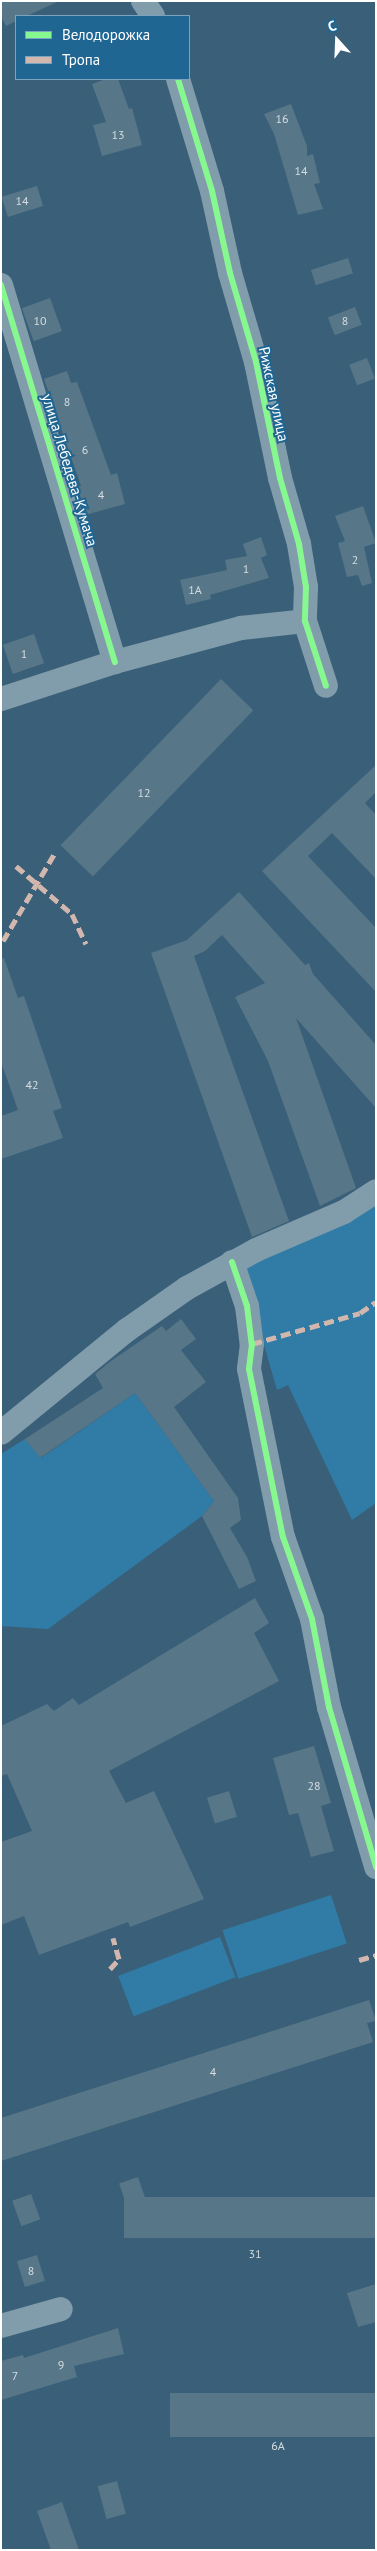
<!DOCTYPE html>
<html>
<head>
<meta charset="utf-8">
<style>
	body { margin:0 }
	#map { position:relative; width:377px; height:2551px; overflow:hidden; background:#396078; font-family:"PT Sans",sans-serif }
	div>[style] { position:absolute }
	[style*='--x'] { left:calc(var(--x)*1px); top:calc(var(--y)*1px); width:calc(var(--w)*1px); rotate:calc(var(--a)*1deg) }
	.green>* { inset:0; background:#307ca7; transform-origin:0 0 }
	.building>* { inset:0; background:#577688; transform-origin:0 0 }
	.minor>* { height:24px; margin:-12px; padding:0 12px; transform-origin:12px; border-radius:12px; background:#819cab }
	.quiet>* { height:5px; margin-top:-2.5px; transform-origin:0; background:repeating-linear-gradient(90deg,#d1b7ad 0 10px,transparent 0 15px) }
	.cycleway>* { height:6px; margin:-3px; padding:0 3px; transform-origin:3px; border-radius:3px; background:#87f88f }
	span { translate:-50% -50%; white-space:nowrap; text-align:center; line-height:1.15; -webkit-text-stroke:4px #1f6692; paint-order:stroke }
	.number-label { font-size:12px; color:#d5dde1 }
	.number-label span { -webkit-text-stroke-width:0 }
	.street-label { font-size:15px; color:#fff }
	.frame { position:absolute; inset:0; border:2px solid #fff; pointer-events:none }
	.legend { position:absolute; left:15px; top:15px; width:175px; height:65px; box-sizing:border-box; background:#1f6692; border:1px solid #79a3be; margin:0; padding:6px 9px; list-style:none; font-size:15px; color:#fff }
	.legend li { display:flex; align-items:center; gap:10px; height:25px }
	.legend b { width:25px; border:1px solid #79a3be }
	.north { position:absolute; left:312px; top:15px; width:50px; height:50px; -webkit-text-stroke:4px #1f6692; paint-order:stroke; rotate:340deg; font-size:14px; font-weight:700; line-height:20px; text-align:center; color:#fff }
	.north::after { content:''; display:block; margin:auto; width:18px; height:22px; background:#fff; clip-path:polygon(50% 0,100% 100%,50% 72%,0 100%) }
</style>
</head>
<body>
<div id="map">
	<div class="green">
		<div style="clip-path:polygon(376px 1185px,376px 1503px,352px 1520px,288px 1385px,277px 1390px,238px 1253px)"></div>
		<div style="clip-path:polygon(135px 1393px,214px 1501px,202px 1516px,48px 1629px,1px 1626px,1px 1454px,25px 1439px,41px 1458px)"></div>
		<div style="left:331px;top:1895px;width:51px;height:114px;rotate:72deg"></div>
		<div style="left:220px;top:1937px;width:43px;height:109px;rotate:69deg"></div>
	</div>
	<div class="building">
		<div style="clip-path:polygon(1px 1px,59px 1px,27px 16px,16px 16px,16px 21px,6px 26px,1px 17px)"></div>
		<div style="clip-path:polygon(106px 79px,118px 79px,129px 109px,132px 108px,142px 145px,102px 156px,93px 125px,106px 122px,92px 84px)"></div>
		<div style="clip-path:polygon(291px 104px,307px 146px,307px 156px,313px 154px,320px 183px,314px 184px,323px 209px,298px 215px,274px 134px,264px 114px)"></div>
		<div style="left:37px;top:186px;width:21px;height:37px;rotate:73deg"></div>
		<div style="left:348px;top:258px;width:16px;height:39px;rotate:72deg"></div>
		<div style="left:50px;top:298px;width:35px;height:30px;rotate:70deg"></div>
		<div style="left:355px;top:307px;width:19px;height:29px;rotate:69deg"></div>
		<div style="left:367px;top:358px;width:22px;height:19px;rotate:69deg"></div>
		<div style="clip-path:polygon(67px 371px,71px 383px,77px 382px,111px 475px,117px 473px,125px 504px,85px 515px,78px 487px,81px 486px,44px 379px)"></div>
		<div style="clip-path:polygon(363px 506px,376px 543px,364px 547px,372px 583px,362px 586px,358px 575px,347px 577px,338px 543px,345px 541px,335px 516px)"></div>
		<div style="clip-path:polygon(261px 537px,267px 555px,261px 558px,269px 578px,210px 595px,211px 599px,186px 605px,180px 580px,227px 570px,225px 560px,247px 556px,243px 544px)"></div>
		<div style="left:34px;top:634px;width:31px;height:33px;rotate:71deg"></div>
		<div style="left:221px;top:679px;width:45px;height:231px;rotate:44deg"></div>
		<div style="clip-path:polygon(376px 765px,376px 792px,365px 803px,376px 815px,376px 879px,332px 833px,308px 856px,376px 928px,376px 992px,262px 871px)"></div>
		<div style="clip-path:polygon(239px 892px,305px 965px,309px 963px,313px 974px,376px 1045px,376px 1108px,296px 1018px,356px 1188px,320px 1206px,268px 1061px,235px 997px,265px 983px,222px 935px,205px 951px,194px 956px,289px 1221px,252px 1237px,151px 953px,187px 940px)"></div>
		<div style="clip-path:polygon(4px 958px,18px 998px,24px 996px,62px 1108px,53px 1111px,63px 1138px,1px 1159px,1px 1116px,18px 1110px,1px 1062px,1px 959px)"></div>
		<div style="clip-path:polygon(181px 1319px,196px 1339px,181px 1350px,206px 1382px,174px 1407px,238px 1498px,241px 1520px,230px 1528px,247px 1557px,256px 1581px,239px 1589px,202px 1516px,214px 1501px,135px 1393px,40px 1458px,25px 1439px,103px 1388px,95px 1374px,111px 1361px,162px 1326px,166px 1331px)"></div>
		<div style="clip-path:polygon(255px 1598px,269px 1623px,254px 1633px,279px 1681px,109px 1771px,126px 1803px,154px 1791px,204px 1899px,130px 1927px,128px 1922px,39px 1955px,24px 1916px,1px 1925px,1px 1842px,32px 1831px,7px 1774px,1px 1776px,1px 1726px,47px 1704px,54px 1711px,73px 1698px,79px 1705px)"></div>
		<div style="clip-path:polygon(314px 1746px,331px 1803px,321px 1806px,334px 1851px,311px 1857px,298px 1813px,289px 1815px,273px 1758px)"></div>
		<div style="left:229px;top:1791px;width:27px;height:23px;rotate:73deg"></div>
		<div style="clip-path:polygon(369px 2000px,376px 2021px,367px 2023px,373px 2042px,1px 2161px,1px 2118px)"></div>
		<div style="left:138px;top:2177px;width:36px;height:20px;rotate:71deg"></div>
		<div style="left:31px;top:2194px;width:27px;height:20px;rotate:70deg"></div>
		<div style="left:376px;top:2197px;width:41px;height:252px;rotate:90deg"></div>
		<div style="left:37px;top:2255px;width:27px;height:21px;rotate:73deg"></div>
		<div style="clip-path:polygon(376px 2284px,376px 2322px,358px 2327px,347px 2293px)"></div>
		<div style="clip-path:polygon(118px 2328px,124px 2354px,74px 2366px,77px 2377px,1px 2400px,1px 2361px,23px 2355px,24px 2358px)"></div>
		<div style="left:376px;top:2393px;width:44px;height:206px;rotate:90deg"></div>
		<div style="left:117px;top:2481px;width:34px;height:20px;rotate:75deg"></div>
		<div style="clip-path:polygon(62px 2502px,79px 2550px,51px 2550px,37px 2511px)"></div>
	</div>
	<div class="minor">
		<div style="--x:143;--y:1;--w:18;--a:56"></div>
		<div style="--x:178;--y:79;--w:117;--a:73.1"></div>
		<div style="--x:212;--y:191;--w:84;--a:77.6"></div>
		<div style="--x:230;--y:273;--w:93;--a:73.7"></div>
		<div style="--x:256;--y:362;--w:118;--a:78.3"></div>
		<div style="--x:280;--y:478;--w:69;--a:73.9"></div>
		<div style="--x:299;--y:544;--w:44;--a:80.8"></div>
		<div style="--x:306;--y:587;--w:34;--a:92"></div>
		<div style="--x:305;--y:621;--w:68;--a:72.1"></div>
		<div style="--x:1;--y:285;--w:394;--a:73.2"></div>
		<div style="--x:1;--y:699;--w:120;--a:-18"></div>
		<div style="--x:115;--y:662;--w:131;--a:-15.1"></div>
		<div style="--x:241;--y:628;--w:64;--a:-6.2"></div>
		<div style="--x:232;--y:1262;--w:46;--a:71.2"></div>
		<div style="--x:247;--y:1306;--w:38;--a:83"></div>
		<div style="--x:252;--y:1344;--w:25;--a:97"></div>
		<div style="--x:249;--y:1369;--w:171;--a:78.6"></div>
		<div style="--x:283;--y:1537;--w:87;--a:70.5"></div>
		<div style="--x:312;--y:1619;--w:90;--a:79.1"></div>
		<div style="--x:329;--y:1707;--w:167;--a:73.6"></div>
		<div style="--x:1;--y:1433;--w:163;--a:-39.3"></div>
		<div style="--x:127;--y:1330;--w:73;--a:-35"></div>
		<div style="--x:187;--y:1288;--w:79;--a:-28.8"></div>
		<div style="--x:256;--y:1250;--w:96;--a:-23.4"></div>
		<div style="--x:344;--y:1212;--w:38;--a:-33"></div>
		<div style="--x:1;--y:2326;--w:62;--a:-15.8"></div>
	</div>
	<div class="quiet">
		<div style="--x:16;--y:866;--w:74;--a:40.6"></div>
		<div style="--x:72;--y:914;--w:33;--a:65"></div>
		<div style="--x:3;--y:941;--w:104;--a:-59.5"></div>
		<div style="--x:252;--y:1344;--w:112;--a:-16"></div>
		<div style="--x:360;--y:1313;--w:19;--a:-35"></div>
		<div style="--x:359;--y:1960;--w:18;--a:-16"></div>
		<div style="--x:110;--y:1969;--w:13;--a:-48"></div>
		<div style="--x:119;--y:1959;--w:22;--a:-106"></div>
	</div>
	<div class="cycleway">
		<div style="--x:178;--y:79;--w:117;--a:73.1"></div>
		<div style="--x:212;--y:191;--w:84;--a:77.6"></div>
		<div style="--x:230;--y:273;--w:93;--a:73.7"></div>
		<div style="--x:256;--y:362;--w:118;--a:78.3"></div>
		<div style="--x:280;--y:478;--w:69;--a:73.9"></div>
		<div style="--x:299;--y:544;--w:44;--a:80.8"></div>
		<div style="--x:306;--y:587;--w:34;--a:92"></div>
		<div style="--x:305;--y:621;--w:68;--a:72.1"></div>
		<div style="--x:1;--y:285;--w:394;--a:73.2"></div>
		<div style="--x:232;--y:1262;--w:46;--a:71.2"></div>
		<div style="--x:247;--y:1306;--w:38;--a:83"></div>
		<div style="--x:252;--y:1344;--w:25;--a:97"></div>
		<div style="--x:249;--y:1369;--w:171;--a:78.6"></div>
		<div style="--x:283;--y:1537;--w:87;--a:70.5"></div>
		<div style="--x:312;--y:1619;--w:90;--a:79.1"></div>
		<div style="--x:329;--y:1707;--w:167;--a:73.6"></div>
	</div>
	<div class="number-label">
		<span style="left:282px;top:119px">16</span>
		<span style="left:118px;top:135px">13</span>
		<span style="left:301px;top:171px">14</span>
		<span style="left:22px;top:201px">14</span>
		<span style="left:40px;top:321px">10</span>
		<span style="left:345px;top:321px">8</span>
		<span style="left:67px;top:402px">8</span>
		<span style="left:85px;top:450px">6</span>
		<span style="left:101px;top:495px">4</span>
		<span style="left:355px;top:560px">2</span>
		<span style="left:246px;top:569px">1</span>
		<span style="left:195px;top:590px">1А</span>
		<span style="left:24px;top:654px">1</span>
		<span style="left:144px;top:793px">12</span>
		<span style="left:32px;top:1085px">42</span>
		<span style="left:314px;top:1786px">28</span>
		<span style="left:213px;top:2072px">4</span>
		<span style="left:255px;top:2254px">31</span>
		<span style="left:31px;top:2271px">8</span>
		<span style="left:61px;top:2365px">9</span>
		<span style="left:15px;top:2376px">7</span>
		<span style="left:278px;top:2446px">6А</span>
	</div>
	<div class="street-label">
		<span style="left:274px;top:394px;rotate:78deg">Рижская улица</span>
		<span style="left:70px;top:470px;rotate:73deg">улица Лебедева-Кумача</span>
	</div>
	<div class="frame"></div>
	<ul class="legend">
	<li><b style="height:6px;background:#87f88f"></b>Велодорожка</li>
	<li><b style="height:6px;background:#d1b7ad"></b>Тропа</li>
	</ul>
	<div class="north">С</div>
</div>
</body>
</html>
